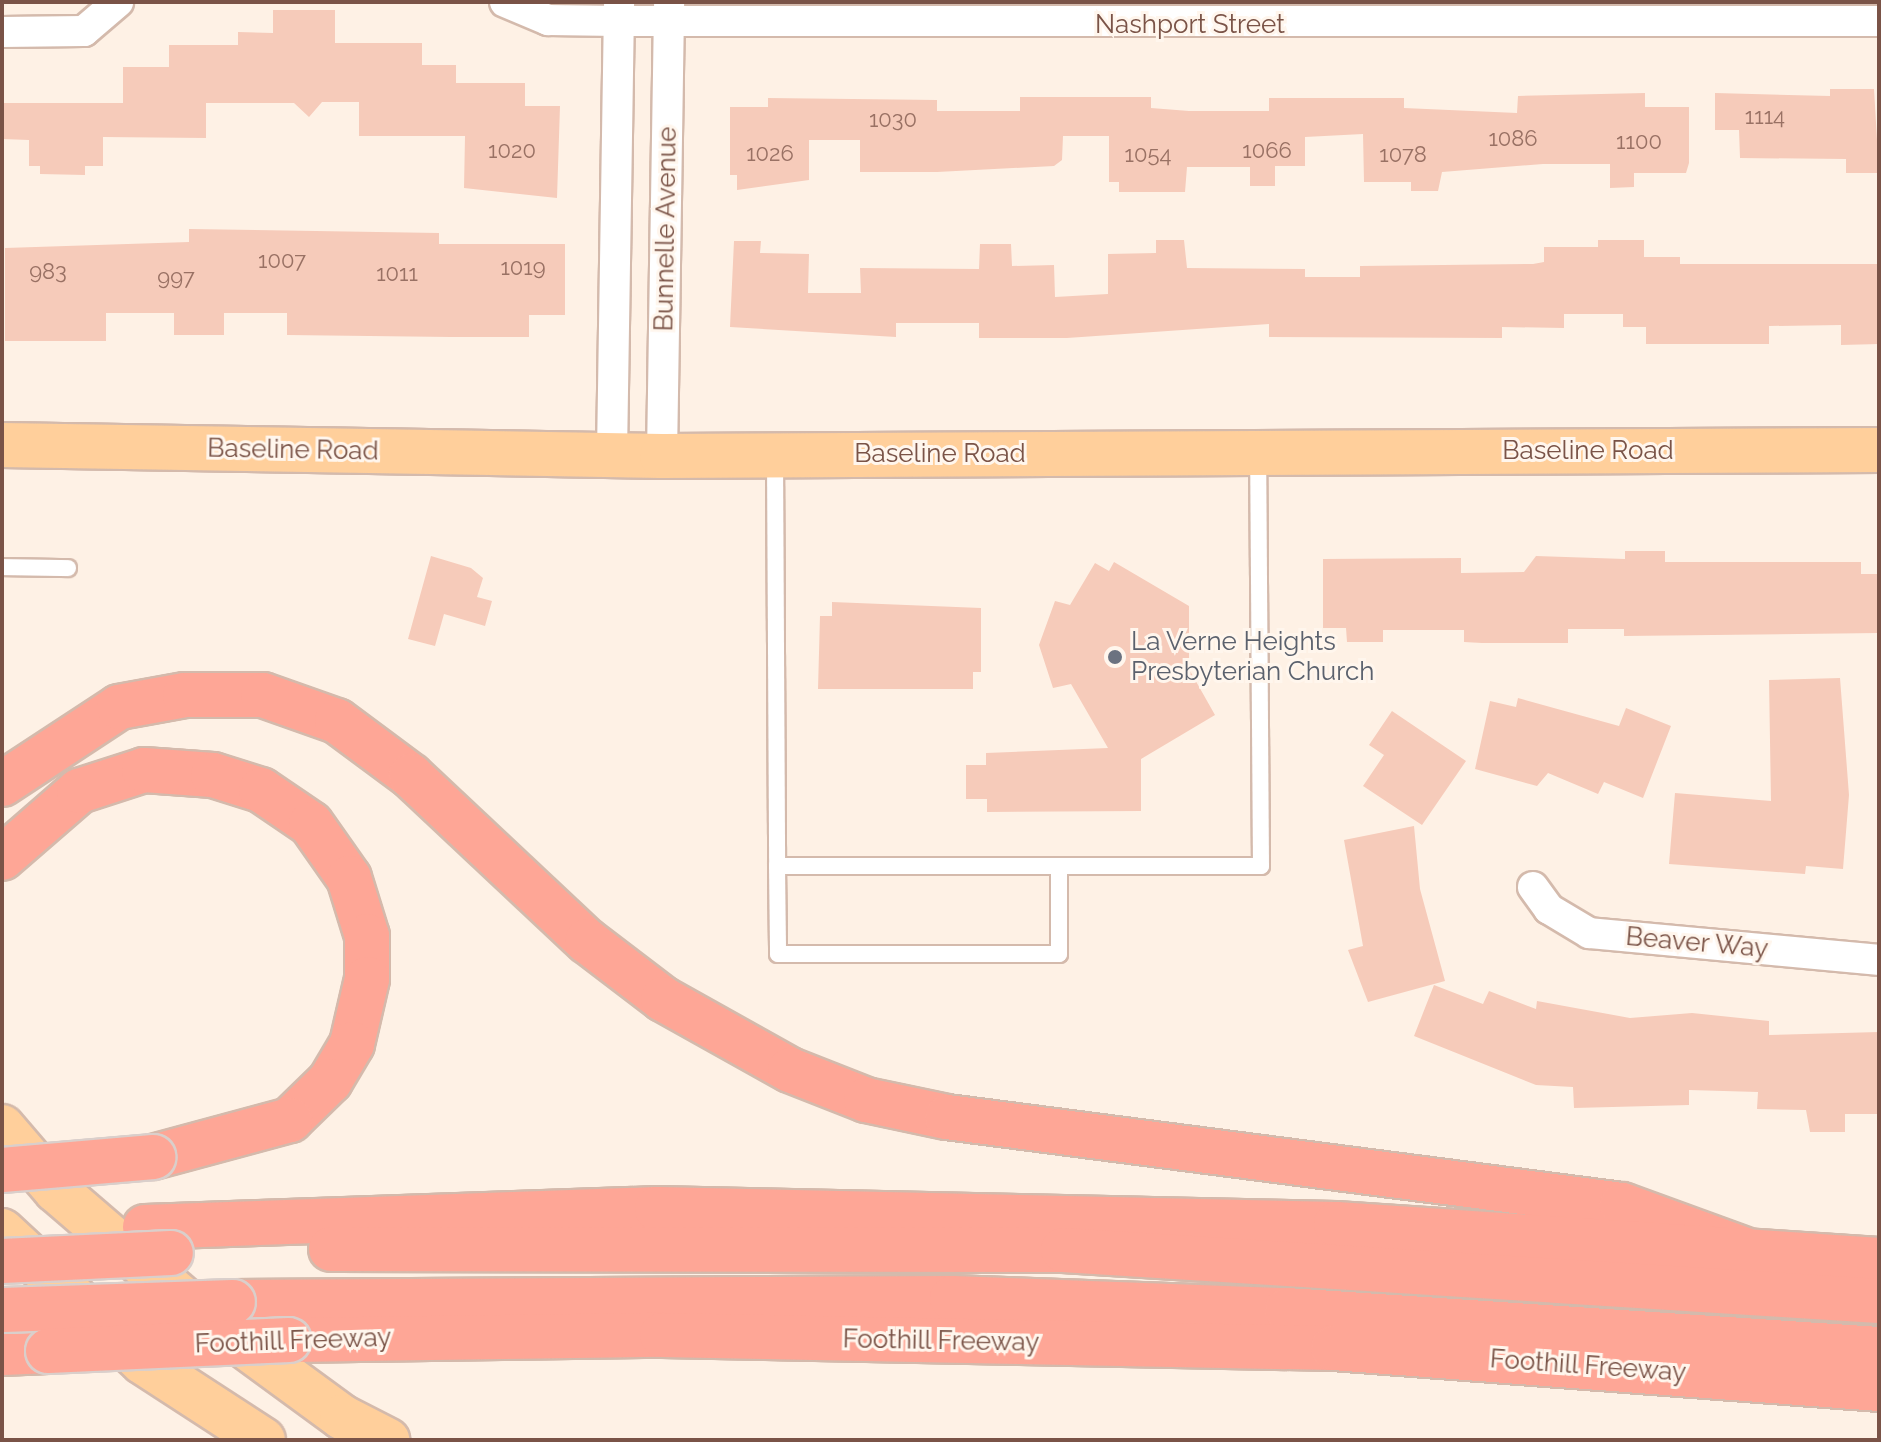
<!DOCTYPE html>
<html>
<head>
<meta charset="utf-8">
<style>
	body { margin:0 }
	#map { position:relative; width:1881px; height:1442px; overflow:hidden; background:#fef1e5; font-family:Raleway,sans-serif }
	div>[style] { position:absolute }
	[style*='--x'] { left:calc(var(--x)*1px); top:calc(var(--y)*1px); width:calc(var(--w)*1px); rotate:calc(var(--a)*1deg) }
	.building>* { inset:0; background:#f6cbba }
	.roads { filter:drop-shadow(2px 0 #d4baac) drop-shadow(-2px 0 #d4baac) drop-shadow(0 2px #d4baac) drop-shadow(0 -2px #d4baac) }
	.service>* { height:16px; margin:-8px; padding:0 8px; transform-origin:8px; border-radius:8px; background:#fff }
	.minor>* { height:30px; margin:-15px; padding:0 15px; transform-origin:15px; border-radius:15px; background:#fff }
	.primary>* { height:44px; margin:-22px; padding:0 22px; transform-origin:22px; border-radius:22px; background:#ffcf9b }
	.motorway>* { height:44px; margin:-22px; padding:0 22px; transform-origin:22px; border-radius:22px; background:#fea696 }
	.bridges { filter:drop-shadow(2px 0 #dacfcb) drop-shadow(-2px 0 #dacfcb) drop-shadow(0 2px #dacfcb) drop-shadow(0 -2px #dacfcb) }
	.motorway-bridge>* { height:44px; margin:-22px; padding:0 22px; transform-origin:22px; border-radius:22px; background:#fea696 }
	.dots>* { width:22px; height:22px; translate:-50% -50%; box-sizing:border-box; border:4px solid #fff6ed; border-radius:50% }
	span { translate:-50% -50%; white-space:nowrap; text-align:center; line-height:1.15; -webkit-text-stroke:6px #fff6ed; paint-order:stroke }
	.number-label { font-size:22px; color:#997164 }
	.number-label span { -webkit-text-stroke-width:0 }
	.street-label { font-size:26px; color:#7a5347 }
	.worship-label { font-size:26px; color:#5b616d }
	.left { translate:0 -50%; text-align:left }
	.frame { position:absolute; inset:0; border:4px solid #7a5347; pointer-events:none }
</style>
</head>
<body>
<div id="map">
	<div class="building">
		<div style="clip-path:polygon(273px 10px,335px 10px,335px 43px,422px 43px,422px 65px,456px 65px,456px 83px,525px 83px,525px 106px,560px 106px,557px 198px,464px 188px,465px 136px,359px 136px,359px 102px,322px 102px,309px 117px,294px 103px,206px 103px,206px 138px,103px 137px,103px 166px,85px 166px,85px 175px,40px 174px,40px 166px,29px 166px,29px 140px,2px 139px,2px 103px,123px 103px,123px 67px,169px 67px,169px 45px,238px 45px,238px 32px,273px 33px)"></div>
		<div style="clip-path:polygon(1830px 89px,1874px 89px,1879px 173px,1846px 173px,1846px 159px,1740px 158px,1739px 130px,1715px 130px,1715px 93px,1830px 96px)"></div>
		<div style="clip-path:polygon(1645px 93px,1645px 107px,1689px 107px,1689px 163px,1686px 173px,1634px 173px,1634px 187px,1610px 188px,1610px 164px,1543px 164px,1442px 172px,1438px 191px,1411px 191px,1411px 182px,1364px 182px,1363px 134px,1305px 137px,1305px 166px,1275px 166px,1275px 186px,1250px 186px,1250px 167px,1187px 167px,1185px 192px,1119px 192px,1119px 182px,1109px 182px,1109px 136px,1063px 136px,1062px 160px,1054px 166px,937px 172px,860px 172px,860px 140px,809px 140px,809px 180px,737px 190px,737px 175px,730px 175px,730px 107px,768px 107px,768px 98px,937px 100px,937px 111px,1020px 111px,1020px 97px,1151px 97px,1151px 108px,1189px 111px,1269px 111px,1269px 98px,1404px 98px,1404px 108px,1517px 113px,1518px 96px)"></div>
		<div style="clip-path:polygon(189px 229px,439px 233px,439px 244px,565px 244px,565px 315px,529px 315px,529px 337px,451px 337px,287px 335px,287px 313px,224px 313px,224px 335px,174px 335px,174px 313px,106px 313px,106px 341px,5px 341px,5px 248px,189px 242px)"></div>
		<div style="clip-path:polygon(1156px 240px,1184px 240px,1187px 268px,1305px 269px,1305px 277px,1360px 277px,1360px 266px,1533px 264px,1544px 262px,1544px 247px,1598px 247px,1598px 240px,1644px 240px,1644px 257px,1680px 257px,1680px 264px,1879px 264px,1879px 344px,1841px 345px,1841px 325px,1769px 326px,1769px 344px,1646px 344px,1646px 327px,1623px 327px,1623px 314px,1564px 314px,1564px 328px,1502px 327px,1502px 338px,1269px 337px,1269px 324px,1067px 338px,979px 338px,979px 323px,896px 323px,896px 337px,730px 327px,734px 241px,761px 241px,760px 253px,809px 254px,808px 293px,861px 293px,860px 268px,979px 269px,980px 244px,1011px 244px,1012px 266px,1054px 265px,1055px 297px,1108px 294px,1108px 254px,1156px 253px)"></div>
		<div style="clip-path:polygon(1625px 551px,1665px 551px,1665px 562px,1861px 562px,1861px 574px,1879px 574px,1879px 633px,1624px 636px,1624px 629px,1568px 629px,1568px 643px,1482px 643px,1464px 642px,1464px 630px,1383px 630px,1383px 642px,1347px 642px,1346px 628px,1323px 628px,1323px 559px,1461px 558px,1461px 573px,1524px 572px,1536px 556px,1625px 559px)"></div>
		<div style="clip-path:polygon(431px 556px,471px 568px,483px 578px,477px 597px,492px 601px,485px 626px,444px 614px,435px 646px,408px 639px)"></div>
		<div style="clip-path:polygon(1114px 562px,1189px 606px,1189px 669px,1215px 715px,1141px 759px,1141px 811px,987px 812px,987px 799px,966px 799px,966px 765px,986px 765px,986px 753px,1108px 748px,1071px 684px,1053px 688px,1039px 645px,1055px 601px,1070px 605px,1095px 563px,1109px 571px)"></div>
		<div style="clip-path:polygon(832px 602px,981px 608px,981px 672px,973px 672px,973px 689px,818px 689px,820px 616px,832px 616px)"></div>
		<div style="clip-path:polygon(1840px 678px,1849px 795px,1843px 869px,1806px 866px,1805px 874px,1669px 864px,1675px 793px,1771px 801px,1769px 680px)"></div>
		<div style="clip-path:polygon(1518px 698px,1619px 726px,1626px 708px,1671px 726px,1643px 798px,1604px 782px,1598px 794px,1548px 773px,1537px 786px,1475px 769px,1490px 701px,1516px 707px)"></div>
		<div style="clip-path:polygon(1392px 711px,1466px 761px,1422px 825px,1363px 786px,1384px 755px,1369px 745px)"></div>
		<div style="clip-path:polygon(1414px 826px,1420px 889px,1445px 981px,1368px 1002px,1348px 950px,1363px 946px,1344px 840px)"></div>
		<div style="clip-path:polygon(1434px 985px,1483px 1004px,1489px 991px,1536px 1009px,1537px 1001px,1630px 1018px,1692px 1013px,1769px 1021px,1769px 1035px,1879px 1032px,1879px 1114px,1845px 1114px,1845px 1132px,1810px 1132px,1806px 1110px,1757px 1109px,1758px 1092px,1689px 1090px,1689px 1105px,1574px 1108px,1573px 1087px,1536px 1085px,1414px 1036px)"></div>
	</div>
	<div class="roads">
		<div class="service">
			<div style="--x:775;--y:456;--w:410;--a:89.7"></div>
			<div style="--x:777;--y:866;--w:484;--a:0"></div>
			<div style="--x:1261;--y:866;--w:412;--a:-90.4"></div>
			<div style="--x:2;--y:567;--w:66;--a:0.9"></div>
			<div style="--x:777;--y:866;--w:88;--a:89.3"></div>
			<div style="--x:778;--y:954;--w:281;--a:0"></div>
			<div style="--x:1059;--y:954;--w:88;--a:-90"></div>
		</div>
		<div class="minor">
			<div style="--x:505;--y:2;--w:47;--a:22.7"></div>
			<div style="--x:548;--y:20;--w:70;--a:0.8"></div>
			<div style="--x:618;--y:21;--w:1261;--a:0"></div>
			<div style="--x:2;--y:32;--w:82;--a:-0.7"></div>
			<div style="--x:84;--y:31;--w:45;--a:-40.5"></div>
			<div style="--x:612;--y:454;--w:450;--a:-89.1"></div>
			<div style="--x:662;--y:456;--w:454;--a:-89.1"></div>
			<div style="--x:1533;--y:887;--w:27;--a:54"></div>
			<div style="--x:1549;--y:909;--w:47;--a:31"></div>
			<div style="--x:1589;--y:933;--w:291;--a:5.3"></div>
		</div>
		<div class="primary">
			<div style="--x:2;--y:445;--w:660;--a:0.95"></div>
			<div style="--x:662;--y:456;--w:1217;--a:-0.28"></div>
			<div style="--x:2;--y:1127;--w:83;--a:49.4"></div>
			<div style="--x:56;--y:1190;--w:181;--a:40.7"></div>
			<div style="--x:193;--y:1308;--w:185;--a:36.2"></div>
			<div style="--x:342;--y:1417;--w:51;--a:27.1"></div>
			<div style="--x:2;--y:1231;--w:192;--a:42.9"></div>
			<div style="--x:143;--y:1362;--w:143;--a:33"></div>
		</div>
		<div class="motorway">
			<div style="--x:2;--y:784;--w:140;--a:-33.3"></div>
			<div style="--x:119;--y:707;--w:67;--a:-10.3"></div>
			<div style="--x:185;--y:695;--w:78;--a:0"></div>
			<div style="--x:263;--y:695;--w:78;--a:19.4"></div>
			<div style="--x:337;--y:721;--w:92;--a:36.6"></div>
			<div style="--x:411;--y:776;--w:241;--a:43.2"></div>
			<div style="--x:587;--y:941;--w:96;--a:37.3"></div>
			<div style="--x:663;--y:999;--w:145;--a:29.2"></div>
			<div style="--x:790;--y:1070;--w:82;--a:21.5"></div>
			<div style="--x:866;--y:1100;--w:83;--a:11.9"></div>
			<div style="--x:947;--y:1117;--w:681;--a:7.43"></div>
			<div style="--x:1622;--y:1205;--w:129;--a:20"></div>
			<div style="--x:2;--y:858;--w:102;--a:-41"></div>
			<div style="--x:79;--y:791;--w:68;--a:-17.9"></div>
			<div style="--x:144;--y:770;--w:69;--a:4.1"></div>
			<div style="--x:213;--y:775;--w:50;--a:17.4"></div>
			<div style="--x:261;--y:790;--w:60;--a:34.2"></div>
			<div style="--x:311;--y:824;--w:66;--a:54.9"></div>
			<div style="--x:349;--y:878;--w:61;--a:72.8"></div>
			<div style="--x:367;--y:936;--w:43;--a:90"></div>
			<div style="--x:367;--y:979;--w:67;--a:103"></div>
			<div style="--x:352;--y:1044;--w:43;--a:120.7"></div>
			<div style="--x:330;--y:1081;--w:56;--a:135.7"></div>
			<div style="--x:290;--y:1120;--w:142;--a:164.9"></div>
			<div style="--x:145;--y:1227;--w:512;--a:-2.01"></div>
			<div style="--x:657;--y:1209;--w:679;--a:1.27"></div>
			<div style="--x:1336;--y:1224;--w:544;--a:3.79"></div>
			<div style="--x:331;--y:1249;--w:732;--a:0.08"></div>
			<div style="--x:1063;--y:1250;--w:818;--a:3.58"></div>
			<div style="--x:233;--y:1302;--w:719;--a:-0.32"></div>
			<div style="--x:952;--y:1298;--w:335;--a:2.1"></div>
			<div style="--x:1287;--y:1310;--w:593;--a:3.77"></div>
			<div style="--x:289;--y:1340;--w:373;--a:-0.8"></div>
			<div style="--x:662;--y:1335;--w:671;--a:1.11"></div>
			<div style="--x:1333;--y:1348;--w:548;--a:4.29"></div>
			<div style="--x:2;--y:1353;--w:46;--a:-2.5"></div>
		</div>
	</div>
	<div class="bridges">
		<div class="motorway-bridge">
			<div style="--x:2;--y:1170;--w:152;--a:-4.9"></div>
			<div style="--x:2;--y:1261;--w:169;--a:-2.7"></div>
			<div style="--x:3;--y:1310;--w:230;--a:-2"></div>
			<div style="--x:48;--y:1351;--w:241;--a:-2.6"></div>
		</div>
	</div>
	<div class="dots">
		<div style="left:1115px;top:657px;background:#6b7280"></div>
	</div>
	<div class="number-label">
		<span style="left:1765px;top:117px">1114</span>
		<span style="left:893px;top:120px">1030</span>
		<span style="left:1513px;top:139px">1086</span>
		<span style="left:1639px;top:142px">1100</span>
		<span style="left:512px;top:151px">1020</span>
		<span style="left:1267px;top:151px">1066</span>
		<span style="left:770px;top:154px">1026</span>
		<span style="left:1148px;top:155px">1054</span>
		<span style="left:1403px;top:155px">1078</span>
		<span style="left:282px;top:261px">1007</span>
		<span style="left:523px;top:268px">1019</span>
		<span style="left:48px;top:272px">983</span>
		<span style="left:397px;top:274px">1011</span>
		<span style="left:176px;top:278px">997</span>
	</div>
	<div class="street-label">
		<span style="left:1190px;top:25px">Nashport Street</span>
		<span style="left:666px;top:229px;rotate:-89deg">Bunnelle Avenue</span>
		<span style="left:293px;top:450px;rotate:1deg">Baseline Road</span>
		<span style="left:1588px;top:451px">Baseline Road</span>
		<span style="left:940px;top:454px">Baseline Road</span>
		<span style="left:1697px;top:943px;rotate:5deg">Beaver Way</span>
		<span style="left:293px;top:1341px;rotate:-2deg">Foothill Freeway</span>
		<span style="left:941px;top:1341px;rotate:1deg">Foothill Freeway</span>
		<span style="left:1588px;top:1366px;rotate:4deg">Foothill Freeway</span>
	</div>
	<div class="worship-label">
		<span class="left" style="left:1131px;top:657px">La Verne Heights<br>Presbyterian Church</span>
	</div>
	<div class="frame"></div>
</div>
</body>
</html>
